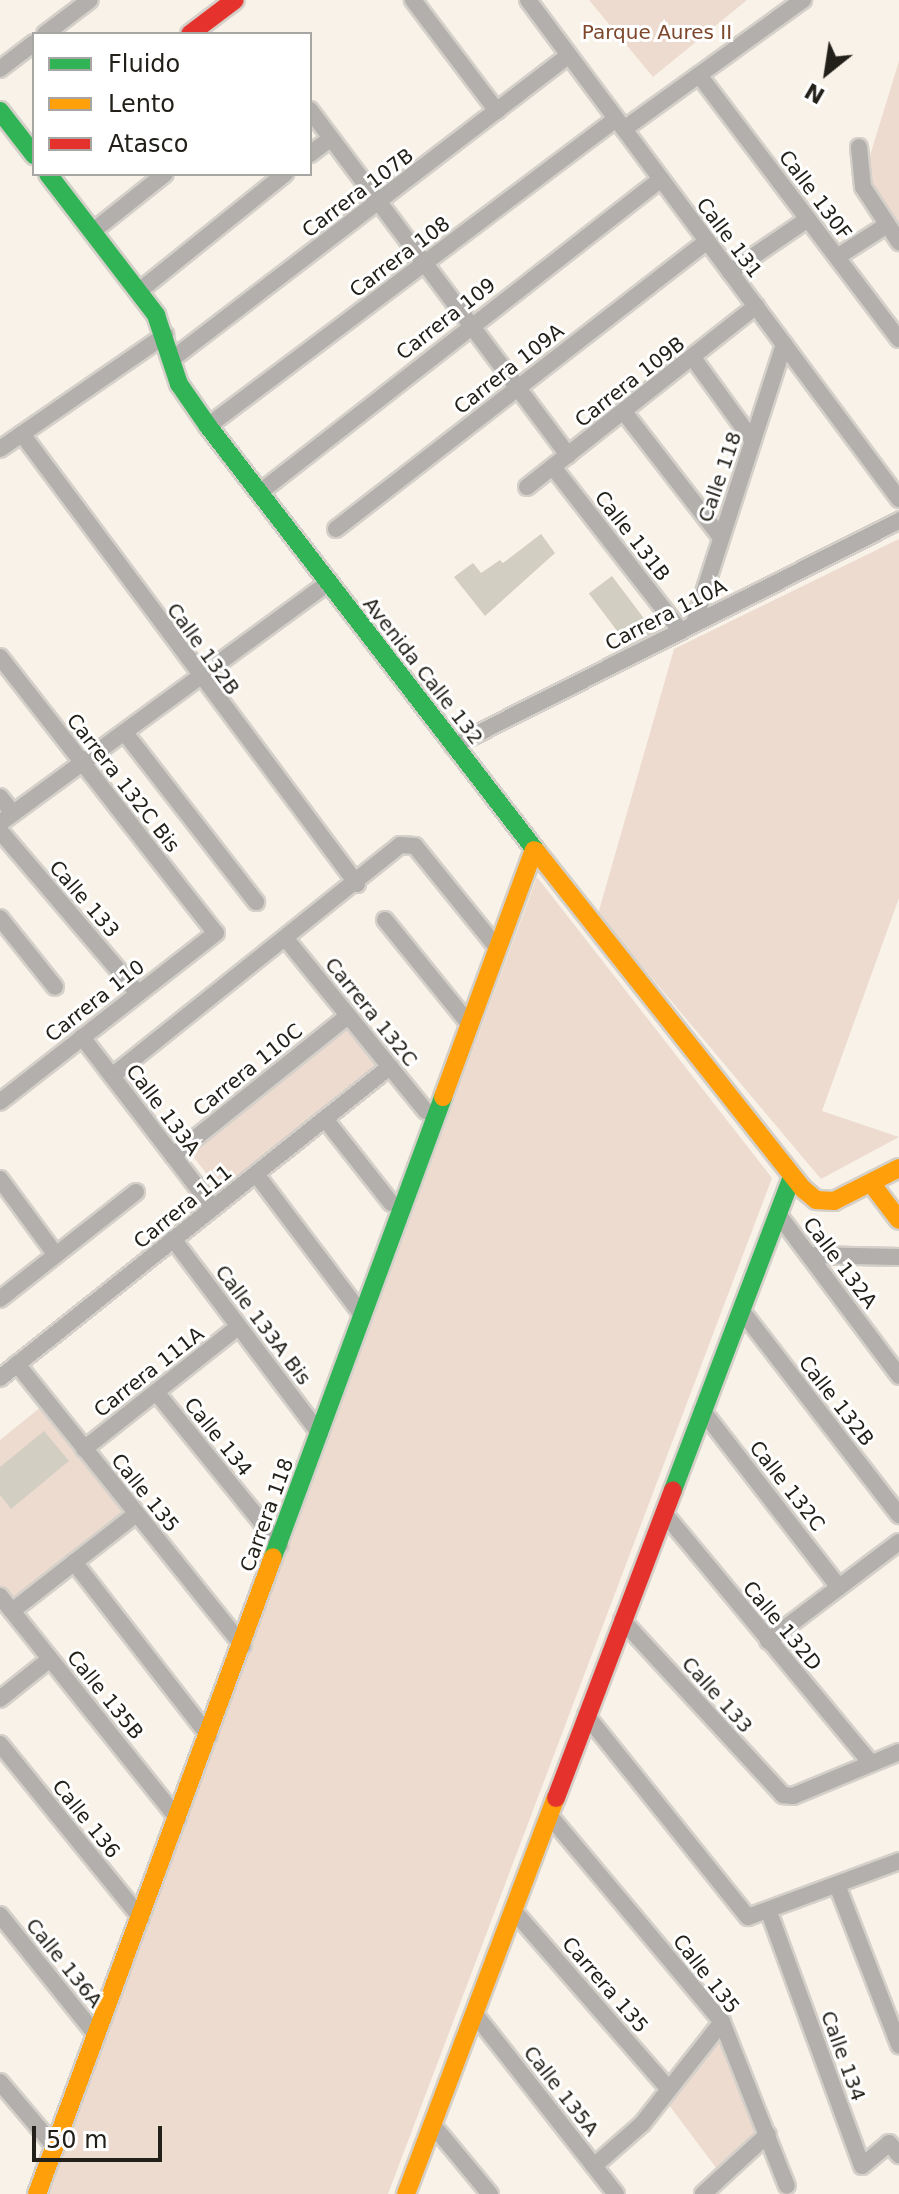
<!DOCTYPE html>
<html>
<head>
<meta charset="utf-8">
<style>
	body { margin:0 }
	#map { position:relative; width:899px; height:2194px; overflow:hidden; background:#f8f2e8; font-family:"DejaVu Sans",sans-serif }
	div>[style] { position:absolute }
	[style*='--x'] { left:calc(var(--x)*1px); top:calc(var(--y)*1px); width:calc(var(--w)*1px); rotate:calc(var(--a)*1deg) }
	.green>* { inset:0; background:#eedbcf; transform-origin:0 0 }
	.building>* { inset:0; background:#d2cec2; transform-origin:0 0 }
	.roads { filter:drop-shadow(2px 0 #d4d0c9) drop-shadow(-2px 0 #d4d0c9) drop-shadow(0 2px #d4d0c9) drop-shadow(0 -2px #d4d0c9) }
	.street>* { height:16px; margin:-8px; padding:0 8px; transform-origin:8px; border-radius:8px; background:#b2afac }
	.fast>* { height:18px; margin:-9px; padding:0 9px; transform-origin:9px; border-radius:9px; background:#30b455 }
	.slow>* { height:18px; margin:-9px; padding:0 9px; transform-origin:9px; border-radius:9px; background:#ff9f0a }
	.jam>* { height:18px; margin:-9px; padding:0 9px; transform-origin:9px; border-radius:9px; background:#e5322d }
	span { translate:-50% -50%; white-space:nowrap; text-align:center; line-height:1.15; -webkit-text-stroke:6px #fff; paint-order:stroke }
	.park-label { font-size:20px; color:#7e472c }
	.street-label { font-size:20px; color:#232019 }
	.legend { position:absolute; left:32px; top:32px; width:280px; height:144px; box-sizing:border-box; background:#fff; border:2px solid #a7a6a3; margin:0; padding:10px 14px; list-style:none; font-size:24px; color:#232019 }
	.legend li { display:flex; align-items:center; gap:16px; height:40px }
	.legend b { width:40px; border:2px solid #a7a6a3 }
	.north { position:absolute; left:787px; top:32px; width:80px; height:80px; -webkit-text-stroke:6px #fff; paint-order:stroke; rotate:210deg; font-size:22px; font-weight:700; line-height:32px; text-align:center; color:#232019 }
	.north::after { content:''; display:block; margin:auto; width:28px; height:36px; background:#232019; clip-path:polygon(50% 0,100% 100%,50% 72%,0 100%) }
	.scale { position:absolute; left:32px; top:2126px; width:130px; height:36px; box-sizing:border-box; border:4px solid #232019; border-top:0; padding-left:10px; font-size:24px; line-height:28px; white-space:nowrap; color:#232019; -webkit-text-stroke:6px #fff; paint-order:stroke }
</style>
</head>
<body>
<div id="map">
	<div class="green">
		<div style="clip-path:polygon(589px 0,747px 0,653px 77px)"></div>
		<div style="clip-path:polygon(899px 61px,899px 227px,864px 175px)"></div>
		<div style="clip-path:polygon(899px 539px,899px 898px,822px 1111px,899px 1137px,821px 1179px,598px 914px,674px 649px)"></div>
		<div style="clip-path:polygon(537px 877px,772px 1178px,388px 2194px,48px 2194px)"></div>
		<div style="left:348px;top:1025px;width:53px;height:203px;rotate:52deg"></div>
		<div style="clip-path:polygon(47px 1402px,136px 1514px,12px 1611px,0 1596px,0 1440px)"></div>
		<div style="clip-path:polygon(716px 2033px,756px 2132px,717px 2169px,663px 2097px)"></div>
	</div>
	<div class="building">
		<div style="clip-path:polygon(541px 534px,555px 553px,485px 616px,454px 577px,473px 563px,481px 573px,500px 560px,503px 563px)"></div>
		<div style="left:612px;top:576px;width:70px;height:29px;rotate:53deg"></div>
		<div style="clip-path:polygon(44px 1431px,69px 1461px,11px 1509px,0 1495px,0 1467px)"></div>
	</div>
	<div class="roads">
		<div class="street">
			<div style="--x:413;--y:0;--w:139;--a:52.9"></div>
			<div style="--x:528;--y:0;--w:622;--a:53.37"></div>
			<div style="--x:45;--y:34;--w:56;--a:-37.1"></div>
			<div style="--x:0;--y:69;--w:43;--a:-37.4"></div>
			<div style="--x:699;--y:75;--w:331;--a:52.9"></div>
			<div style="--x:310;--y:110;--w:431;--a:53.2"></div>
			<div style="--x:624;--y:129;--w:221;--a:-35.8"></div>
			<div style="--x:859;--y:147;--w:40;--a:84.3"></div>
			<div style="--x:863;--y:187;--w:66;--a:56.8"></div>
			<div style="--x:310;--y:154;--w:26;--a:-37"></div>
			<div style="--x:92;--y:232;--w:93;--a:-38.5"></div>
			<div style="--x:837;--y:257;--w:59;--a:-32.6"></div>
			<div style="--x:730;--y:272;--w:94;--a:-34.2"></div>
			<div style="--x:138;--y:292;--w:189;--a:-38.8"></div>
			<div style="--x:693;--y:358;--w:102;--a:54.1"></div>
			<div style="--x:171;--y:360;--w:501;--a:-37.46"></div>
			<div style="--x:624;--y:412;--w:157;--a:52.3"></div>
			<div style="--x:208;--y:426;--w:511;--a:-36.96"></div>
			<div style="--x:22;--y:434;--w:561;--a:53.33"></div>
			<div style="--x:0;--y:449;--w:201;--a:-34.6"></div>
			<div style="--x:553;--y:467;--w:207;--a:52.1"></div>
			<div style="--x:527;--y:487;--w:292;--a:-38.3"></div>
			<div style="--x:259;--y:493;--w:510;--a:-37.99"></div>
			<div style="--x:336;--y:529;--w:470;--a:-37.8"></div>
			<div style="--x:694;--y:623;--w:293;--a:-72.1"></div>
			<div style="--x:0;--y:657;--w:350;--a:52"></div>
			<div style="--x:216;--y:933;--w:274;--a:142"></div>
			<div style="--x:125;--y:733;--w:214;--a:52.2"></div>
			<div style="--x:453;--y:746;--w:500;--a:-26.8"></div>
			<div style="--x:0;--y:797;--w:21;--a:51"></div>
			<div style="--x:0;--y:823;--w:406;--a:-36.2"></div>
			<div style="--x:0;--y:831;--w:213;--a:49.6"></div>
			<div style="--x:0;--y:918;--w:88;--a:51.4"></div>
			<div style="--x:385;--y:920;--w:135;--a:51"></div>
			<div style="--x:286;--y:939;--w:222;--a:50.9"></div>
			<div style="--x:82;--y:1037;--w:215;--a:52.5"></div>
			<div style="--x:112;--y:1076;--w:369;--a:-38.7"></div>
			<div style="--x:400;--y:845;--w:15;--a:4"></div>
			<div style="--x:415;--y:846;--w:132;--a:51.1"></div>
			<div style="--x:325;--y:1119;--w:107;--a:51.8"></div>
			<div style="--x:173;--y:1156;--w:224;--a:-38.7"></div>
			<div style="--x:256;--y:1174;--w:178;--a:53"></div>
			<div style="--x:0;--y:1179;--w:94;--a:53.6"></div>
			<div style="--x:778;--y:1214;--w:202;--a:53.2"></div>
			<div style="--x:173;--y:1239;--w:244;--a:53"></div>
			<div style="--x:809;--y:1255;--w:90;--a:1.3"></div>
			<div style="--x:0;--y:1299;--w:173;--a:-38.2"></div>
			<div style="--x:741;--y:1310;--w:259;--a:52.4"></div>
			<div style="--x:17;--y:1364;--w:361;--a:51.3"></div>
			<div style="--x:0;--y:1378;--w:499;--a:-38.6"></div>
			<div style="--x:156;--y:1392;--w:197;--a:51"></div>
			<div style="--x:702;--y:1410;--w:224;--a:52.3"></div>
			<div style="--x:84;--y:1449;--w:196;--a:-38.4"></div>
			<div style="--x:664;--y:1513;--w:325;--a:50.4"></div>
			<div style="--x:74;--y:1562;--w:220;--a:52.2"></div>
			<div style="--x:0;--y:1596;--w:285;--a:51.4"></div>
			<div style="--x:12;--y:1611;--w:157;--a:-38"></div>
			<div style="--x:622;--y:1620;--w:238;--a:47.4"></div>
			<div style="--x:783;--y:1795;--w:10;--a:6"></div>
			<div style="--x:793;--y:1796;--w:115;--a:-22.5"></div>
			<div style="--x:768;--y:1641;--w:164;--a:-37.1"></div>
			<div style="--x:0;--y:1699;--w:64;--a:-38.7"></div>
			<div style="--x:586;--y:1715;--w:259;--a:51.3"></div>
			<div style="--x:748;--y:1917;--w:161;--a:-20.3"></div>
			<div style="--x:0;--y:1744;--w:224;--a:51"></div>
			<div style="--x:549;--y:1815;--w:270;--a:50.1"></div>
			<div style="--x:722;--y:2022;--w:176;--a:68.4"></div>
			<div style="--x:837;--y:1885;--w:172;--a:68.8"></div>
			<div style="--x:513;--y:1910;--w:235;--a:49"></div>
			<div style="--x:769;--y:1912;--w:270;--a:69.9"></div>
			<div style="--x:862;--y:2166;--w:35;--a:-40"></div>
			<div style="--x:889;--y:2143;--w:16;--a:50"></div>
			<div style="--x:0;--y:1915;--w:155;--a:51.3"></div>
			<div style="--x:474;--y:2013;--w:230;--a:51.9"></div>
			<div style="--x:0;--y:2082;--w:85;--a:49.8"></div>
			<div style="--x:432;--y:2124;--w:91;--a:50.4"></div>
			<div style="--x:594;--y:2166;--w:64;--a:-41.2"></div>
			<div style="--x:642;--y:2124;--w:130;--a:-51.9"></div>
			<div style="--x:703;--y:2194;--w:88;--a:-42.7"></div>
		</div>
		<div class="fast">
			<div style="--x:0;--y:111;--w:56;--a:52.3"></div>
			<div style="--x:48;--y:174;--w:178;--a:52.5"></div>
			<div style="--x:156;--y:315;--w:73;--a:71.6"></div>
			<div style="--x:179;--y:384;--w:51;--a:55.4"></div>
			<div style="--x:208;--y:426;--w:537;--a:52.34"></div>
			<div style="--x:673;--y:1490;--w:335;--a:-69.2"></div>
			<div style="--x:273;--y:1557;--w:490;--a:-69.7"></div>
		</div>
		<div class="slow">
			<div style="--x:536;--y:851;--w:431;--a:51.7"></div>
			<div style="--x:803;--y:1189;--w:17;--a:40"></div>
			<div style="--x:816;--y:1200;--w:18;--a:3"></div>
			<div style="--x:834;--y:1201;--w:73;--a:-26.9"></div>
			<div style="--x:443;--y:1097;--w:263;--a:-69.8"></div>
			<div style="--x:871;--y:1183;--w:46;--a:52.9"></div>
			<div style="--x:37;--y:2194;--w:679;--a:-69.67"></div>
			<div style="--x:406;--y:2194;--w:423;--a:-69.3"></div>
		</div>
		<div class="jam">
			<div style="--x:190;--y:34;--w:56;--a:-37.1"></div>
			<div style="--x:556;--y:1798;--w:329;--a:-69.2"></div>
		</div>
	</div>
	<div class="park-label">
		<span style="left:657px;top:32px">Parque Aures II</span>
	</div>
	<div class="street-label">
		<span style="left:358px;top:193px;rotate:-37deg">Carrera 107B</span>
		<span style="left:815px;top:195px;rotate:53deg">Calle 130F</span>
		<span style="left:729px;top:238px;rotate:53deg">Calle 131</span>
		<span style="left:400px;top:257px;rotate:-37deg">Carrera 108</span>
		<span style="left:446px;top:319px;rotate:-38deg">Carrera 109</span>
		<span style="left:509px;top:369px;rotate:-38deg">Carrera 109A</span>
		<span style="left:630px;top:382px;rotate:-38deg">Carrera 109B</span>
		<span style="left:720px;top:477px;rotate:-71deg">Calle 118</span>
		<span style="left:632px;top:536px;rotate:52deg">Calle 131B</span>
		<span style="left:666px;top:615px;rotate:-27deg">Carrera 110A</span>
		<span style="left:203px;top:649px;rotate:54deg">Calle 132B</span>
		<span style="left:423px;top:671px;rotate:52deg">Avenida Calle 132</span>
		<span style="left:123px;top:783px;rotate:52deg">Carrera 132C Bis</span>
		<span style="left:84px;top:899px;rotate:49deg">Calle 133</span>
		<span style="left:95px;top:1001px;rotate:-38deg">Carrera 110</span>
		<span style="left:371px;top:1012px;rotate:51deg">Carrera 132C</span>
		<span style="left:248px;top:1070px;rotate:-39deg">Carrera 110C</span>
		<span style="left:163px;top:1110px;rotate:53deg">Calle 133A</span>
		<span style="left:183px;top:1207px;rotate:-39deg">Carrera 111</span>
		<span style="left:840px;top:1263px;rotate:53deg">Calle 132A</span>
		<span style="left:263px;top:1325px;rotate:53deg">Calle 133A Bis</span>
		<span style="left:149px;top:1372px;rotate:-38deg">Carrera 111A</span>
		<span style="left:836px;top:1401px;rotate:52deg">Calle 132B</span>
		<span style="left:218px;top:1437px;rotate:51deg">Calle 134</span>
		<span style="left:787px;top:1486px;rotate:52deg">Calle 132C</span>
		<span style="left:145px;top:1493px;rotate:51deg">Calle 135</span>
		<span style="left:267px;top:1515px;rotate:-70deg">Carrera 118</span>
		<span style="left:782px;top:1626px;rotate:50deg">Calle 132D</span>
		<span style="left:105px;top:1695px;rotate:51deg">Calle 135B</span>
		<span style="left:717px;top:1695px;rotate:48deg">Calle 133</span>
		<span style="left:86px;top:1819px;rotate:51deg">Calle 136</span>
		<span style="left:64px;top:1963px;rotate:51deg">Calle 136A</span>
		<span style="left:706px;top:1974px;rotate:52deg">Calle 135</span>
		<span style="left:605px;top:1985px;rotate:49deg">Carrera 135</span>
		<span style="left:843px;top:2056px;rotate:70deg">Calle 134</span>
		<span style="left:561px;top:2091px;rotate:52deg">Calle 135A</span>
	</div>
	<ul class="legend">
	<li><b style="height:10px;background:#30b455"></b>Fluido</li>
	<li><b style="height:10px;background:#ff9f0a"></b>Lento</li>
	<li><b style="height:10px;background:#e5322d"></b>Atasco</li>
	</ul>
	<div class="north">N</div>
	<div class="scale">50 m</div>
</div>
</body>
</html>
